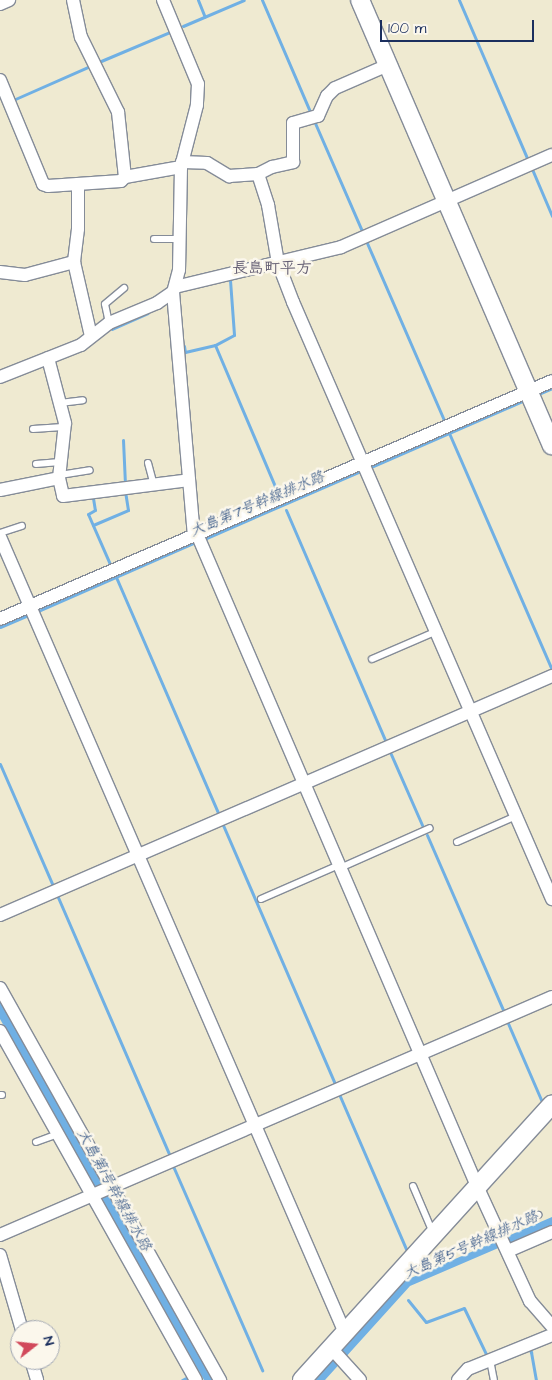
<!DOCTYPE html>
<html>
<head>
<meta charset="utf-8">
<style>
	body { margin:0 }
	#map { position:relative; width:552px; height:1380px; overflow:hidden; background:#efead1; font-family:"Architects Daughter","Klee One",sans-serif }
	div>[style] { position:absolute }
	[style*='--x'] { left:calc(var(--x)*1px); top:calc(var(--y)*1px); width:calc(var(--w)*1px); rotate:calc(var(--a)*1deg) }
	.water>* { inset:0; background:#70b0e4 }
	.stream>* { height:3px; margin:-1.5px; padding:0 1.5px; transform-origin:1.5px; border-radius:1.5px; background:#70b0e4 }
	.roads { filter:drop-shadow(1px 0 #858c98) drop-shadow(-1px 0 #858c98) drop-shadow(0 1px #858c98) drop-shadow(0 -1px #858c98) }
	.lane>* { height:6px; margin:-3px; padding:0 3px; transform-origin:3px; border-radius:3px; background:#fff }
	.street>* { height:12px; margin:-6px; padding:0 6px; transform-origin:6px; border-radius:6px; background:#fff }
	.secondary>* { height:18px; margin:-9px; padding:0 9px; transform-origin:9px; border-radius:9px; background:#fff }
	span { translate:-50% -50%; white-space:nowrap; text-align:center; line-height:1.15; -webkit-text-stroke:5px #fbf7ec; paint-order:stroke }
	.water-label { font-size:15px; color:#355686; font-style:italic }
	.quarter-label { font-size:16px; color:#645e73; font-weight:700 }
	.north { position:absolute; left:10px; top:1320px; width:50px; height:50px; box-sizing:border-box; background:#fbf7ec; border:1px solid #a1a7b3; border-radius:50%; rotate:74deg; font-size:14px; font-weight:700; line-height:20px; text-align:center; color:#1b2f5e }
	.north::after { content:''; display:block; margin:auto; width:18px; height:22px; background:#d1495b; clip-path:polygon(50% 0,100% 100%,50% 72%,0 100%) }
	.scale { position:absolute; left:380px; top:20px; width:154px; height:22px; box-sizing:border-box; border:2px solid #1b2f5e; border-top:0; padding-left:6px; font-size:15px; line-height:18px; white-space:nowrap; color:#1b2f5e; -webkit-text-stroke:4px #fbf7ec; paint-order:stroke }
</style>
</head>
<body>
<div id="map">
	<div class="water">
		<div style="clip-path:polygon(0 999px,214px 1380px,204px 1380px,0 1019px)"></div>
		<div style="clip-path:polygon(552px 1217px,552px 1225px,410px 1286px,325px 1380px,314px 1380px,404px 1281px)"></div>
	</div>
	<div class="stream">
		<div style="--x:198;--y:0;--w:18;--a:68"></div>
		<div style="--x:262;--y:0;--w:119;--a:66.7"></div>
		<div style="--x:459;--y:0;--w:174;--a:66.7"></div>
		<div style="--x:183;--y:26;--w:66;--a:-23.1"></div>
		<div style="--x:101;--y:61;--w:75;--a:-22.8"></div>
		<div style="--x:13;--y:100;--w:84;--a:-23.8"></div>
		<div style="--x:315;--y:123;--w:118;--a:66.5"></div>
		<div style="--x:532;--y:169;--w:51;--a:66.9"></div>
		<div style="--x:367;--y:243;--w:193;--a:66.5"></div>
		<div style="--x:230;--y:280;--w:55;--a:85.8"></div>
		<div style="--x:234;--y:335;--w:21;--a:152"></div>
		<div style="--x:215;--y:345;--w:159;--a:67"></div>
		<div style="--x:112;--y:329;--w:39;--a:-24"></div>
		<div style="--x:184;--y:346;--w:6;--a:81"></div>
		<div style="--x:185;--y:352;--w:31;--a:-13"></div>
		<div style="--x:541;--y:393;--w:12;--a:-24"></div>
		<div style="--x:449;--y:433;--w:258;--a:66.5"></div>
		<div style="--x:123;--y:440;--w:44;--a:87.4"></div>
		<div style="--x:369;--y:468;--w:167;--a:-23.6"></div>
		<div style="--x:93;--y:498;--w:12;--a:81"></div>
		<div style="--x:95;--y:510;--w:8;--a:150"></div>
		<div style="--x:88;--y:514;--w:55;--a:66.3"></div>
		<div style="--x:286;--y:510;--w:253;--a:66.7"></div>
		<div style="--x:93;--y:525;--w:38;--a:-23"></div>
		<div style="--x:128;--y:510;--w:18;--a:-99"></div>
		<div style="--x:204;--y:539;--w:173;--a:-23.5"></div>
		<div style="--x:116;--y:577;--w:259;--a:66.6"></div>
		<div style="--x:36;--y:612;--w:177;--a:-23.7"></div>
		<div style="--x:0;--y:627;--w:33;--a:-23"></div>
		<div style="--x:390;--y:752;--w:80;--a:66.3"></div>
		<div style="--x:0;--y:764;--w:133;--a:66.5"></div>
		<div style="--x:223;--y:825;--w:282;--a:66.6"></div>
		<div style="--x:427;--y:835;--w:191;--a:66.5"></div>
		<div style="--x:57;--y:895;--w:282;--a:66.6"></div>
		<div style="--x:507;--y:1021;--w:88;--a:66.6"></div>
		<div style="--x:339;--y:1094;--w:169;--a:66.6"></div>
		<div style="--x:173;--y:1166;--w:223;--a:66.4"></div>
		<div style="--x:408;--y:1300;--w:28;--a:51"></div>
		<div style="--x:426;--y:1322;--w:40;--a:-20.2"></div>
		<div style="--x:464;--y:1308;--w:53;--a:64.4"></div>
		<div style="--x:17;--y:1331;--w:9;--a:72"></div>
		<div style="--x:529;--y:1349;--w:4;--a:56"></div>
		<div style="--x:531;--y:1352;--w:28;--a:80"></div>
		<div style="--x:182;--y:1380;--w:7;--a:-27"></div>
	</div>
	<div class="roads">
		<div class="lane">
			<div style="--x:154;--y:239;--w:26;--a:0"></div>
			<div style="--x:109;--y:323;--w:19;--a:-102"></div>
			<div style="--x:105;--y:304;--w:25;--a:-40"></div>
			<div style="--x:60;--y:403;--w:23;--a:-7"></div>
			<div style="--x:33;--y:429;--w:30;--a:-4"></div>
			<div style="--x:148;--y:463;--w:23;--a:75"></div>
			<div style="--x:36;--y:464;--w:24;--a:-5"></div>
			<div style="--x:60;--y:475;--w:30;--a:-9"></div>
			<div style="--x:0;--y:533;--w:23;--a:-18"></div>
			<div style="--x:372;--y:659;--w:71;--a:-23.3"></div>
			<div style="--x:457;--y:842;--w:64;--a:-23.8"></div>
			<div style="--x:340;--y:868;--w:98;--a:-24"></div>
			<div style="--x:261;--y:899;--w:85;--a:-23.6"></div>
			<div style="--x:0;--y:1095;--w:2;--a:0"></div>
			<div style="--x:36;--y:1142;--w:23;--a:-20"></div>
			<div style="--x:413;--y:1186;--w:51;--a:66.9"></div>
			<div style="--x:499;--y:1232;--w:43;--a:-23.6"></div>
			<div style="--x:490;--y:1360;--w:20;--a:79"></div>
		</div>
		<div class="street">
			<div style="--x:73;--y:0;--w:38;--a:78"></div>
			<div style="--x:81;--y:37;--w:84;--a:63.7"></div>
			<div style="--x:118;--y:112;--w:65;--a:83.9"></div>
			<div style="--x:163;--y:0;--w:91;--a:67.4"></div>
			<div style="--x:198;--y:84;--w:21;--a:93"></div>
			<div style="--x:197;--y:105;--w:64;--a:104.5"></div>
			<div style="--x:181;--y:167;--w:103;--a:91.1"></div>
			<div style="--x:179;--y:270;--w:23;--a:105"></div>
			<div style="--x:173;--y:292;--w:244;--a:85.1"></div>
			<div style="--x:0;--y:4;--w:10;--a:-24"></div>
			<div style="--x:0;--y:80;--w:113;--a:67.5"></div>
			<div style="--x:43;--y:184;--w:5;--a:22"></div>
			<div style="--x:48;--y:186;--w:73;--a:-3.9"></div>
			<div style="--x:121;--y:181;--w:6;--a:-45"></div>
			<div style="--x:125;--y:177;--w:57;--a:-10.1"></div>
			<div style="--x:182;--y:162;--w:25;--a:2"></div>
			<div style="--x:207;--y:163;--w:26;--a:31"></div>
			<div style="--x:229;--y:176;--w:29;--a:-4"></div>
			<div style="--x:258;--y:174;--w:16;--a:-27"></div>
			<div style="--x:272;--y:167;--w:22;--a:-13"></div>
			<div style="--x:293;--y:162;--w:39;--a:-90"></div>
			<div style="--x:293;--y:123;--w:26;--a:-16"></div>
			<div style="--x:318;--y:116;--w:22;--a:-66"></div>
			<div style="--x:327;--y:96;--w:11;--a:-45"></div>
			<div style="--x:335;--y:88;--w:58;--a:-23.5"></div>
			<div style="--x:258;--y:174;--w:33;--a:72"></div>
			<div style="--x:268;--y:205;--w:59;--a:80.2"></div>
			<div style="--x:278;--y:263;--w:42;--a:69"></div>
			<div style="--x:293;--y:302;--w:651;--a:66.55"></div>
			<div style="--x:78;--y:184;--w:45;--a:90"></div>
			<div style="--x:78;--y:229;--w:33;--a:97"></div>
			<div style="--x:74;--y:262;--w:76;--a:77.1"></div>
			<div style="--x:0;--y:272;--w:25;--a:7"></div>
			<div style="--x:25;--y:275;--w:51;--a:-14.9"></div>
			<div style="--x:175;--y:287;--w:171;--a:-13.5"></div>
			<div style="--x:341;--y:247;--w:230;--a:-23.6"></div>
			<div style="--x:0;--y:377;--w:87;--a:-21.6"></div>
			<div style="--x:81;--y:345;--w:36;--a:-38"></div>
			<div style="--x:109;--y:323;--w:52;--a:-22.6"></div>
			<div style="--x:157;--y:303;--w:19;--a:-35"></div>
			<div style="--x:59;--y:478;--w:18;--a:77"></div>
			<div style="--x:63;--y:496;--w:127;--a:-7.2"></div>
			<div style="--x:0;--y:490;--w:60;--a:-11.5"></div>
			<div style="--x:59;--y:478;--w:55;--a:-83.8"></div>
			<div style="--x:65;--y:423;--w:67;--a:-104.7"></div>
			<div style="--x:197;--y:534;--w:710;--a:66.76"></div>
			<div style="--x:477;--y:1186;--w:127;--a:65.3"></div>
			<div style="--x:530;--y:1301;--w:33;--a:49"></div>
			<div style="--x:0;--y:537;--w:868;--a:66.57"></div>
			<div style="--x:0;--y:619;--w:601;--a:-23.32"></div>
			<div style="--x:0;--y:915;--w:602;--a:-23.41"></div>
			<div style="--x:0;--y:988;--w:450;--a:60.7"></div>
			<div style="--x:0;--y:1031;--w:400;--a:60.7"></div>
			<div style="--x:0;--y:1235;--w:601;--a:-23.32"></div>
			<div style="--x:508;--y:1251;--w:48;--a:-23.4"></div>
			<div style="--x:0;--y:1255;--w:78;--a:73.7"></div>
			<div style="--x:331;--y:1348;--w:43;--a:47.8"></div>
			<div style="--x:31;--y:1360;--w:21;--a:73"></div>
			<div style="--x:458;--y:1380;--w:15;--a:-48"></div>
			<div style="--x:468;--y:1369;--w:91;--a:-22"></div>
		</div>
		<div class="secondary">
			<div style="--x:360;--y:0;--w:485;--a:66.7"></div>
			<div style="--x:302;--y:1380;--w:372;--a:-47.8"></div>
		</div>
	</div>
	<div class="water-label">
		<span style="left:257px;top:504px;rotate:-23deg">大島第7号幹線排水路</span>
		<span style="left:114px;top:1190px;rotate:61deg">大島第1号幹線排水路</span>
		<span style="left:471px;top:1245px;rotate:-24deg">大島第5号幹線排水路</span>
	</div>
	<div class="quarter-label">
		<span style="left:272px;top:268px">長島町平方</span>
	</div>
	<div class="north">N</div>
	<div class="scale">100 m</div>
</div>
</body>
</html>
